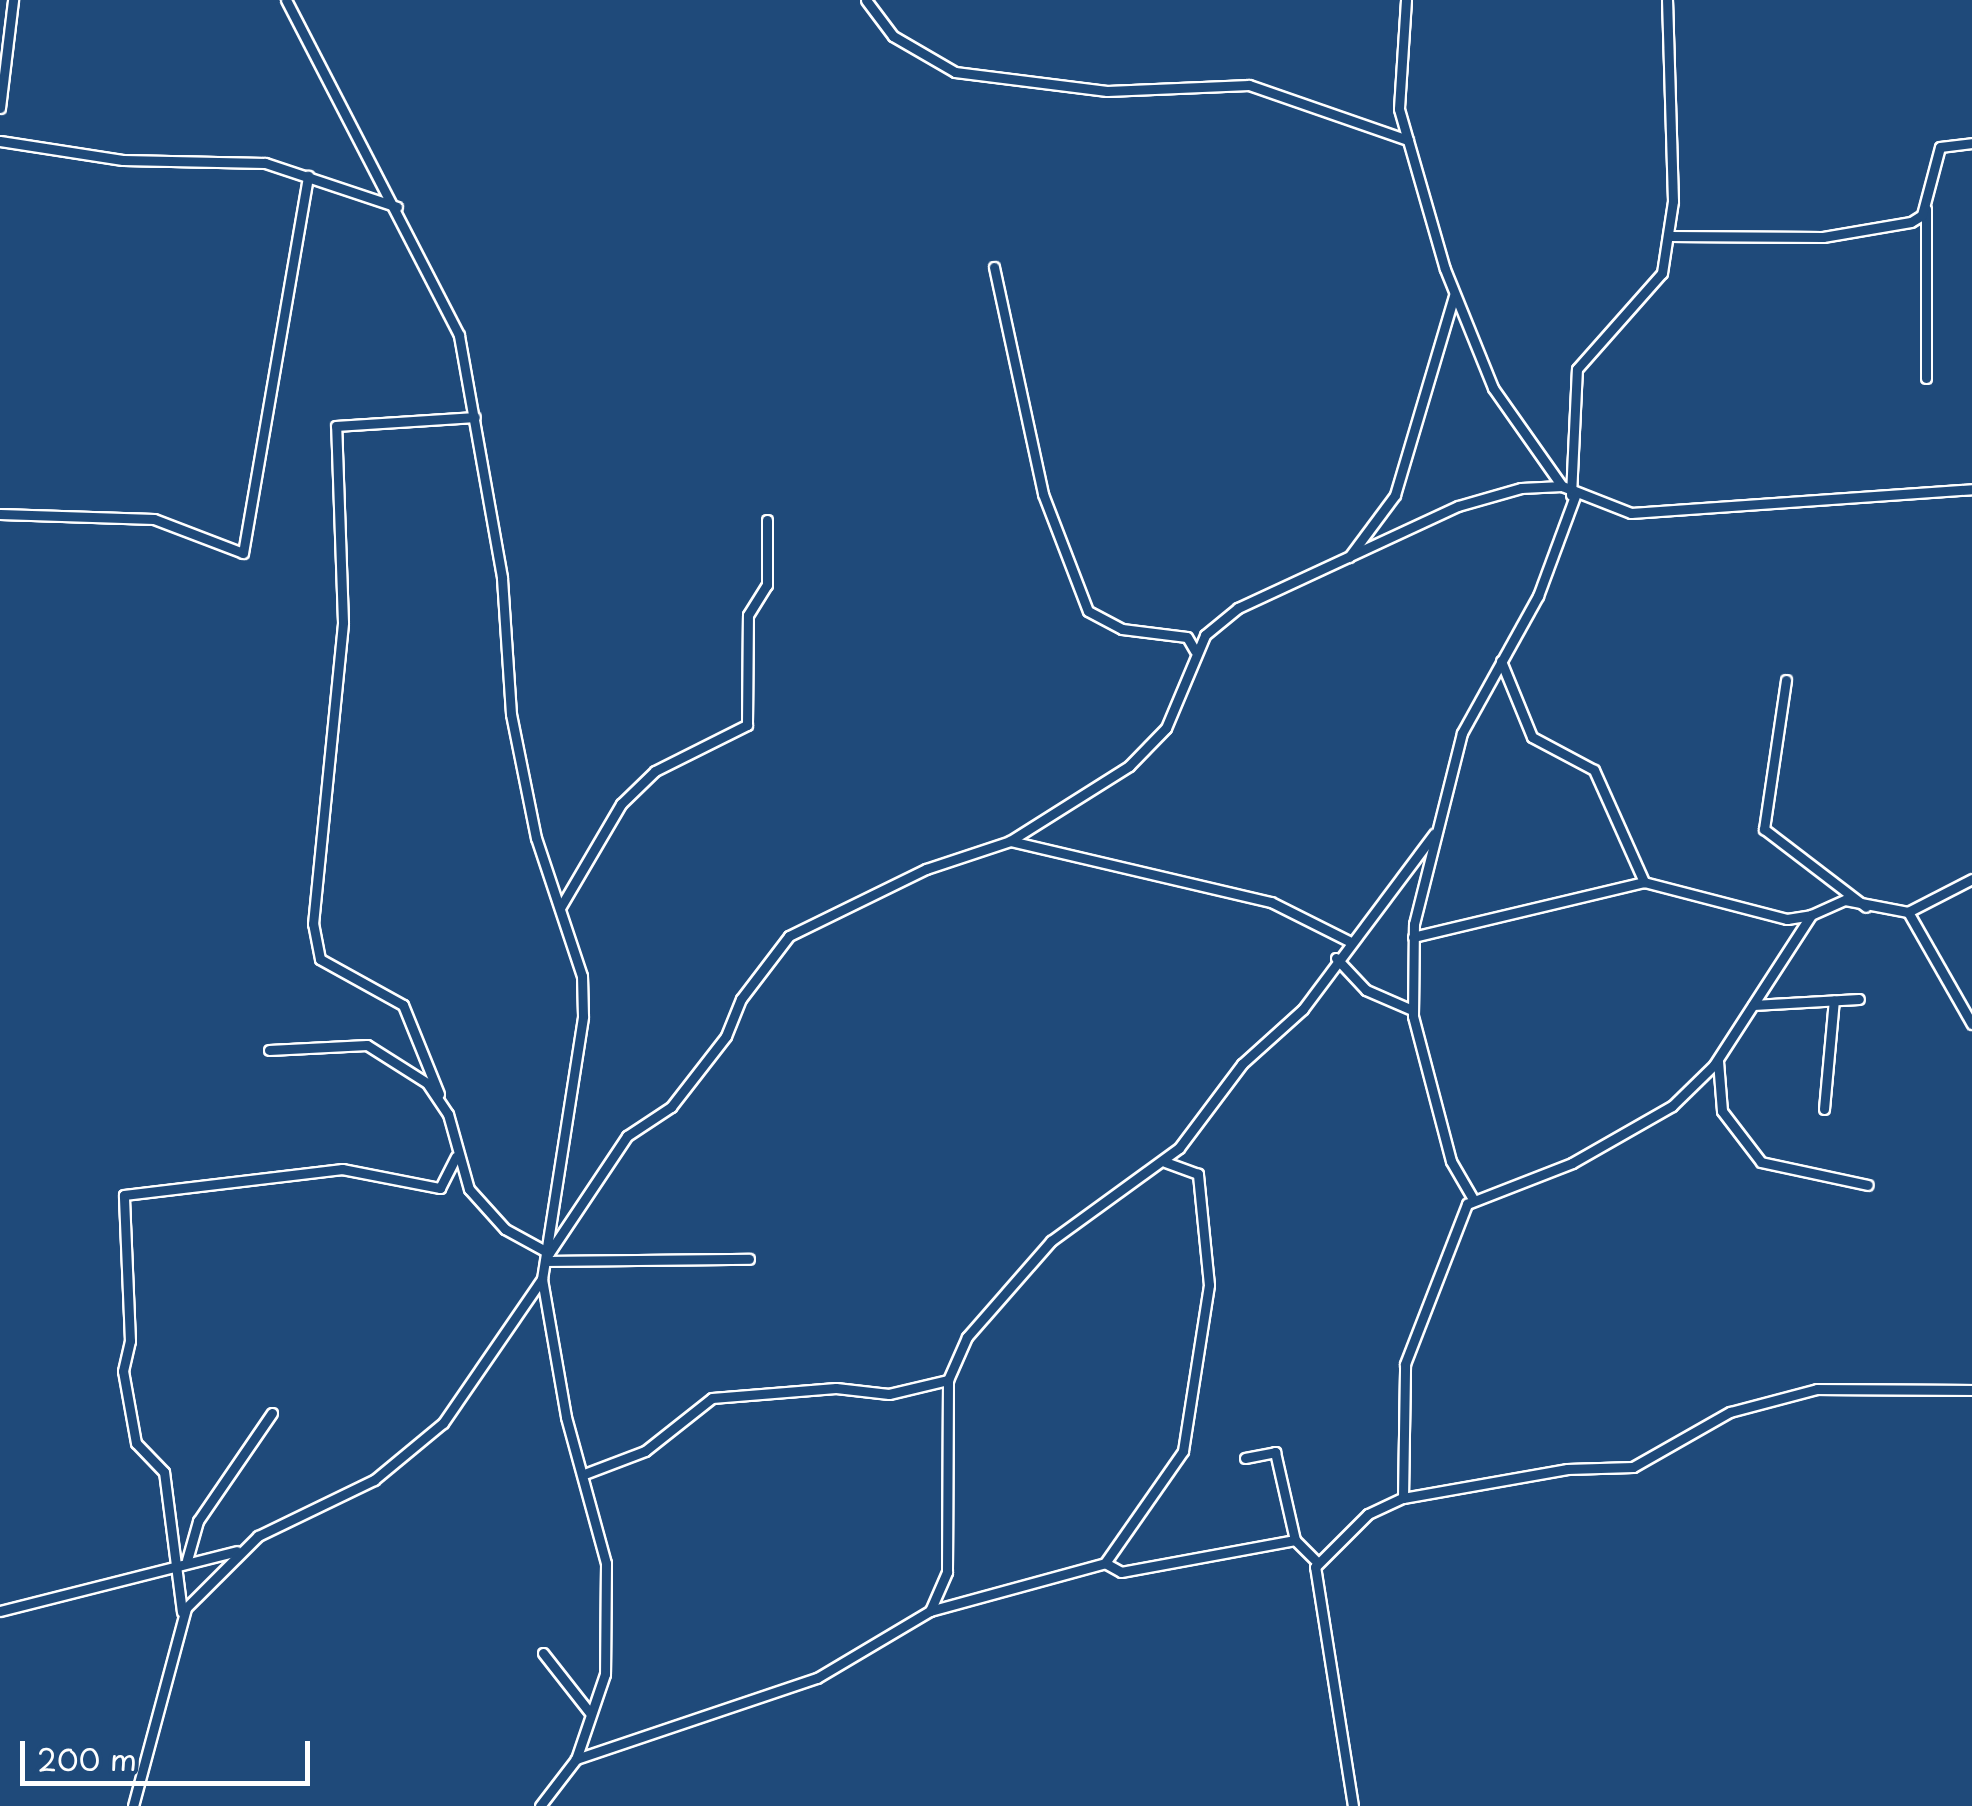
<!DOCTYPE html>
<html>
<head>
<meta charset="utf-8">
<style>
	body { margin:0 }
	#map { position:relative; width:1972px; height:1806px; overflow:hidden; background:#1f4a7a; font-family:"Playpen Sans",sans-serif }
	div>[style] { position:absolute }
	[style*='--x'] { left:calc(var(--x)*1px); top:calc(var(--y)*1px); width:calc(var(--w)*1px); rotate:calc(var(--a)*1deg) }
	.roads { filter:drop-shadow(2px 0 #fff) drop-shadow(-2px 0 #fff) drop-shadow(0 2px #fff) drop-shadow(0 -2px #fff) }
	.minor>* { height:9px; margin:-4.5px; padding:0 4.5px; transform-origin:4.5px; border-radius:4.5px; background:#1f4a7a }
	span { translate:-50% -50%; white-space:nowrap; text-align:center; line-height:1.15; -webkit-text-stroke:10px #1f4a7a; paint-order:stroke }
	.scale { position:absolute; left:20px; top:1741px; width:290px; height:45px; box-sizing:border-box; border:5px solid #fff; border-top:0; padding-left:12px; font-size:30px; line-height:35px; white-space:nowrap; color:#fff; -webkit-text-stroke:8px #1f4a7a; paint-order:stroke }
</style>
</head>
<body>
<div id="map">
	<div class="roads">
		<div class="minor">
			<div style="--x:866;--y:0;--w:45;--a:53.1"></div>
			<div style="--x:893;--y:36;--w:72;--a:30.1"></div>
			<div style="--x:955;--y:72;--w:153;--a:7.1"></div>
			<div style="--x:1107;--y:91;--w:142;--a:-2.4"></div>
			<div style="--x:1249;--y:85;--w:168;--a:19.1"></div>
			<div style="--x:1406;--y:0;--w:109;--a:93.7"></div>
			<div style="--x:1399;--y:109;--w:166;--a:74"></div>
			<div style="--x:1445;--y:269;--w:128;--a:68"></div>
			<div style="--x:1493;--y:388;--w:120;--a:54.9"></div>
			<div style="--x:0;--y:108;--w:109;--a:-83.1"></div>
			<div style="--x:0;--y:141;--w:124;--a:8.8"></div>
			<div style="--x:123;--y:160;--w:142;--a:1.2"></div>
			<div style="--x:265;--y:163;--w:139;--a:18.4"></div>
			<div style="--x:1926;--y:209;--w:169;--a:90"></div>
			<div style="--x:1669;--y:236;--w:154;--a:0.4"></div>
			<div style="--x:1823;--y:237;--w:89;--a:-9.7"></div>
			<div style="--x:1911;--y:222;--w:13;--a:-32"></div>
			<div style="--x:1922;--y:215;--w:70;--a:-75.2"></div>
			<div style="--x:1940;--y:147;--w:32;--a:-7"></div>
			<div style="--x:994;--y:267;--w:232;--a:77.8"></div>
			<div style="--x:1043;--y:494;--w:125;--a:69"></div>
			<div style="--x:1088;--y:611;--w:38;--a:28"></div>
			<div style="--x:1122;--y:629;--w:65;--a:7"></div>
			<div style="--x:1187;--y:637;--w:16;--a:60"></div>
			<div style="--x:1571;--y:495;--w:126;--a:-87.3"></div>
			<div style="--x:1577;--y:369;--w:128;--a:-48.5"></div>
			<div style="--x:1662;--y:273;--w:73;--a:-81.3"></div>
			<div style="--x:1673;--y:201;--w:201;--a:-91.7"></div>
			<div style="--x:0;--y:514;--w:154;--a:1.9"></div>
			<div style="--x:154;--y:519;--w:95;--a:20.9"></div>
			<div style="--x:243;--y:553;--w:383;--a:-80.2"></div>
			<div style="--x:1349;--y:557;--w:77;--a:-53.4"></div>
			<div style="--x:1395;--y:495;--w:208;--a:-73.5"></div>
			<div style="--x:1501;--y:661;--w:82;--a:67.8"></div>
			<div style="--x:1532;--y:737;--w:70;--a:28"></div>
			<div style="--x:1594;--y:770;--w:123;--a:65.9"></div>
			<div style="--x:1644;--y:882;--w:148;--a:14.5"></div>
			<div style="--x:1787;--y:919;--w:24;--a:-9"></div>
			<div style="--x:1786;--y:680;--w:151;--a:98.4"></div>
			<div style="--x:1764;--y:829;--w:128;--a:37.4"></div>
			<div style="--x:1010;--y:841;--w:268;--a:13.2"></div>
			<div style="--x:1271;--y:902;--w:87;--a:26.6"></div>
			<div style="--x:560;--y:908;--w:121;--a:-59.6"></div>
			<div style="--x:621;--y:804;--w:47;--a:-44.1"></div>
			<div style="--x:655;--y:771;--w:103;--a:-26.6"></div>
			<div style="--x:747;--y:725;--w:110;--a:-89.5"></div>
			<div style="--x:748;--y:615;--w:36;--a:-58"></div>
			<div style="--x:767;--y:585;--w:65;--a:-90"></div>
			<div style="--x:1908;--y:912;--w:129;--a:60.3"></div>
			<div style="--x:1413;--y:937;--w:237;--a:-13.4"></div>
			<div style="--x:1336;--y:958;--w:44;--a:46.8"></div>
			<div style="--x:1366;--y:990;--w:50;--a:23.5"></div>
			<div style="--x:1753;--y:1005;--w:106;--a:-3.2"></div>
			<div style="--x:269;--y:1050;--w:98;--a:-2.9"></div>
			<div style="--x:367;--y:1045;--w:71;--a:32.3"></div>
			<div style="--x:427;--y:1083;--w:37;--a:56"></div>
			<div style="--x:448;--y:1114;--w:78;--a:74.4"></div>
			<div style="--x:469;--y:1189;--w:54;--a:48"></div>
			<div style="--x:505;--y:1229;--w:50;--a:28.6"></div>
			<div style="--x:549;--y:1253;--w:141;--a:-56.3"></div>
			<div style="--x:627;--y:1136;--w:53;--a:-33.4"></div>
			<div style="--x:671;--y:1107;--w:90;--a:-52.2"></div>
			<div style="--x:726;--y:1036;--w:40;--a:-68"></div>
			<div style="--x:741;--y:999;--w:79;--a:-52.7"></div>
			<div style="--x:789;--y:936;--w:153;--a:-26.1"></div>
			<div style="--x:926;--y:869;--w:89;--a:-18.4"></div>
			<div style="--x:1010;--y:841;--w:141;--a:-32.2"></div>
			<div style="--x:1129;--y:766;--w:53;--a:-45.8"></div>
			<div style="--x:1166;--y:728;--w:101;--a:-67.2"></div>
			<div style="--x:1205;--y:635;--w:43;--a:-39.3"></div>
			<div style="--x:1238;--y:608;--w:242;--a:-24.9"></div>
			<div style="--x:1458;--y:506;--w:66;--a:-15.9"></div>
			<div style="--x:1521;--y:488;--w:41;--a:-2.8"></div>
			<div style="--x:1562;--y:486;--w:74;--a:21.4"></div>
			<div style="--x:1631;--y:513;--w:342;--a:-4"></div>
			<div style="--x:1718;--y:1061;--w:50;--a:85.4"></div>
			<div style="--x:1722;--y:1111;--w:64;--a:52.6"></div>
			<div style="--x:1761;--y:1162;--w:109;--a:12.1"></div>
			<div style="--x:439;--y:1094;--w:96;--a:-112"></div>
			<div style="--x:403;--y:1005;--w:95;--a:-151"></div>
			<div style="--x:320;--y:959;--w:36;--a:-101"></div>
			<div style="--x:313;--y:924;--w:303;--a:-84.3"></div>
			<div style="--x:343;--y:622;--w:196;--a:-92"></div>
			<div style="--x:336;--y:426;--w:139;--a:-3.7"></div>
			<div style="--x:1824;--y:1109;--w:109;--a:-84.8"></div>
			<div style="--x:1473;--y:1199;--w:44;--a:-120.1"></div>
			<div style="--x:1451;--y:1161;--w:150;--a:-104.7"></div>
			<div style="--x:1413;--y:1016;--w:92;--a:-89.4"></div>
			<div style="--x:1414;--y:924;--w:197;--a:-75.9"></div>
			<div style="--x:1462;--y:733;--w:157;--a:-61"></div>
			<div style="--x:1538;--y:596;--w:110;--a:-69.7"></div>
			<div style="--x:548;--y:1261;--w:201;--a:-0.6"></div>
			<div style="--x:542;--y:1279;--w:140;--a:80.1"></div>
			<div style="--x:566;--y:1417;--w:151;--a:74.7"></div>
			<div style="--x:606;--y:1563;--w:111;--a:90.5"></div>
			<div style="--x:605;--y:1674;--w:90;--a:108.8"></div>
			<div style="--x:1245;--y:1458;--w:31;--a:-11"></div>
			<div style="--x:1275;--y:1452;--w:90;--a:77.2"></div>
			<div style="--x:587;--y:1473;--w:62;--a:-20.8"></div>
			<div style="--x:645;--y:1451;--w:85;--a:-38.3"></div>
			<div style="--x:712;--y:1398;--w:124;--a:-4.6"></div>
			<div style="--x:836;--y:1388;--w:53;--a:6.5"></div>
			<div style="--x:889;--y:1394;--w:61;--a:-13.3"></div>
			<div style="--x:1403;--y:1498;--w:167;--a:-10"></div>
			<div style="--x:1567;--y:1469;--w:66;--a:-1.7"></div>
			<div style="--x:1633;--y:1467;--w:112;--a:-29.6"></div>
			<div style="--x:1730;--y:1412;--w:90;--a:-14.8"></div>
			<div style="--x:1817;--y:1389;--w:155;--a:0.4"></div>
			<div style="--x:187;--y:1560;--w:41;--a:-74.2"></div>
			<div style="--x:198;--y:1521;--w:131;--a:-55.6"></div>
			<div style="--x:1105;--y:1563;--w:18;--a:29"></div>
			<div style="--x:1121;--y:1572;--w:177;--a:-10.4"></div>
			<div style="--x:1295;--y:1540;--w:31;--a:45"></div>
			<div style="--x:0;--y:1611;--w:244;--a:-14.2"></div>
			<div style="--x:930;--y:1611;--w:181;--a:-15.3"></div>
			<div style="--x:1105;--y:1563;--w:136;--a:-55.1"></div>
			<div style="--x:1183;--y:1451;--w:168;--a:-81.1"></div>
			<div style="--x:1209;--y:1285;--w:112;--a:-95.7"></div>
			<div style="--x:1198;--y:1174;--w:35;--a:-160"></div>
			<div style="--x:182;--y:1612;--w:141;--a:-97.3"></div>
			<div style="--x:164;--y:1472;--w:40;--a:-134"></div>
			<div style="--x:136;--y:1443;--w:73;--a:-100.2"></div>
			<div style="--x:123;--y:1371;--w:31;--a:-77"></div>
			<div style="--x:130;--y:1341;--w:146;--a:-92.4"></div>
			<div style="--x:124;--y:1195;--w:220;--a:-6.8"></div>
			<div style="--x:342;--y:1169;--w:100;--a:11"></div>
			<div style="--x:440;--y:1188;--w:35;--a:-63"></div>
			<div style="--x:543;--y:1653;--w:76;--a:51.9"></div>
			<div style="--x:133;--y:1806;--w:205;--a:-75"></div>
			<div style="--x:186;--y:1608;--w:102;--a:-45"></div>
			<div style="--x:258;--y:1536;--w:129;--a:-25.8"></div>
			<div style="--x:374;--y:1480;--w:89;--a:-39.6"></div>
			<div style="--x:443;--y:1423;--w:175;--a:-55.5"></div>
			<div style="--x:542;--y:1279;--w:266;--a:-81.1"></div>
			<div style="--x:583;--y:1016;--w:40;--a:-91.4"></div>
			<div style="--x:582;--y:976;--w:145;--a:-108.4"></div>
			<div style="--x:536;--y:838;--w:126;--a:-101.4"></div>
			<div style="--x:511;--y:714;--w:137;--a:-93.8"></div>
			<div style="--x:502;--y:577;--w:246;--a:-100.1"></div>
			<div style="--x:459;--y:335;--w:377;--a:-117.3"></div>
			<div style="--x:540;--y:1806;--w:59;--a:-52.5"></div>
			<div style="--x:576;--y:1759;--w:254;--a:-18.6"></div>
			<div style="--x:817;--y:1678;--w:131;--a:-30.7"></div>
			<div style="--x:930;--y:1611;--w:43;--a:-66.4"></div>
			<div style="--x:947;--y:1572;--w:192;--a:-89.7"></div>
			<div style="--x:948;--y:1380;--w:47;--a:-66.2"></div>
			<div style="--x:967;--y:1337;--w:128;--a:-48.8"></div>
			<div style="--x:1051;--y:1241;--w:158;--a:-36"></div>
			<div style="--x:1179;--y:1148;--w:105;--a:-53.1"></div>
			<div style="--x:1242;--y:1064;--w:82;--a:-42"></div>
			<div style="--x:1303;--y:1009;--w:219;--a:-53.2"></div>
			<div style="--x:1353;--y:1806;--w:242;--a:-99"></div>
			<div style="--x:1315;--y:1567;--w:75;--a:-45"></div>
			<div style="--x:1368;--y:1514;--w:38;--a:-25"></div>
			<div style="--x:1403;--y:1498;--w:134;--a:-89.1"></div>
			<div style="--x:1405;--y:1364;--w:172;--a:-68.8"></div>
			<div style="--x:1467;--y:1204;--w:113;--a:-21.3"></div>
			<div style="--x:1572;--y:1163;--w:115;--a:-29.7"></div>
			<div style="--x:1672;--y:1106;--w:59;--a:-44.3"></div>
			<div style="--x:1714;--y:1065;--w:179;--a:-57.1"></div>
			<div style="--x:1811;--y:915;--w:37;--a:-24"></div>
			<div style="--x:1845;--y:900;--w:64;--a:10.8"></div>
			<div style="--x:1908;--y:912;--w:72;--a:-27.3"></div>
		</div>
	</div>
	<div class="scale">200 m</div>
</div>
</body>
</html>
